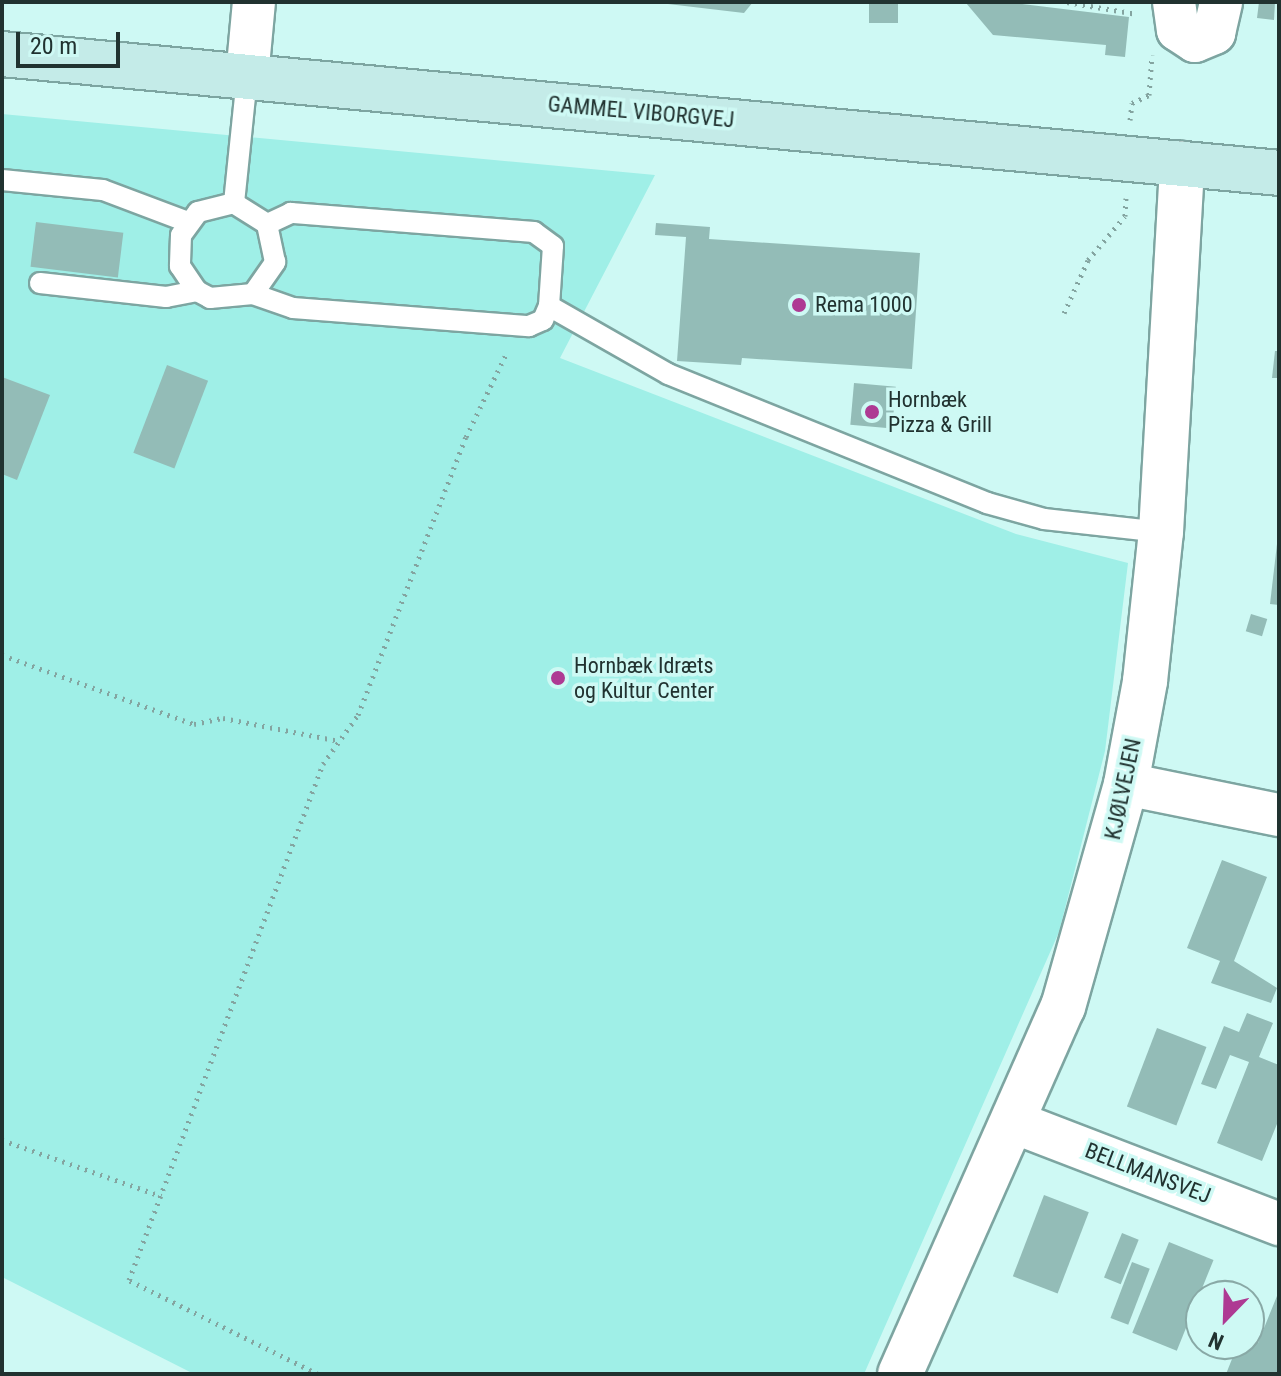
<!DOCTYPE html>
<html>
<head>
<meta charset="utf-8">
<style>
	body { margin:0 }
	#map { position:relative; width:1281px; height:1376px; overflow:hidden; background:#cef9f4; font-family:"Roboto Condensed",sans-serif }
	div>[style] { position:absolute }
	[style*='--x'] { left:calc(var(--x)*1px); top:calc(var(--y)*1px); width:calc(var(--w)*1px); rotate:calc(var(--a)*1deg) }
	.green>* { inset:0; background:#9fefe7 }
	.building>* { inset:0; background:#93bcb7; transform-origin:0 0 }
	.path>* { height:5px; margin-top:-2.5px; transform-origin:0; background:repeating-linear-gradient(90deg,#84a4a0 0 2px,transparent 0 8px) }
	.roads { filter:drop-shadow(2px 0 #7da5a1) drop-shadow(-2px 0 #7da5a1) drop-shadow(0 2px #7da5a1) drop-shadow(0 -2px #7da5a1) }
	.service>* { height:20px; margin:-10px; padding:0 10px; transform-origin:10px; border-radius:10px; background:#fff }
	.minor>* { height:42px; margin:-21px; padding:0 21px; transform-origin:21px; border-radius:21px; background:#fff }
	.tertiary>* { height:44px; margin:-22px; padding:0 22px; transform-origin:22px; border-radius:22px; background:#fff }
	.secondary>* { height:44px; margin:-22px; padding:0 22px; transform-origin:22px; border-radius:22px; background:#c4ebe8 }
	.dots>* { width:22px; height:22px; translate:-50% -50%; box-sizing:border-box; border:4px solid #cef9f4; border-radius:50% }
	span { translate:-50% -50%; white-space:nowrap; text-align:center; line-height:1.15; -webkit-text-stroke:7px #cef9f4; paint-order:stroke }
	.street-label { font-size:22px; color:#213230 }
	.poi-label { font-size:22px; color:#213230 }
	.left { translate:0 -50%; text-align:left }
	.frame { position:absolute; inset:0; border:4px solid #213230; pointer-events:none }
	.north { position:absolute; left:1185px; top:1280px; width:80px; height:80px; box-sizing:border-box; background:#cef9f4; border:2px solid #89a9a6; border-radius:50%; rotate:203deg; font-size:22px; font-weight:700; line-height:32px; text-align:center; color:#213230 }
	.north::after { content:''; display:block; margin:auto; width:28px; height:36px; background:#ae3a93; clip-path:polygon(50% 0,100% 100%,50% 72%,0 100%) }
	.scale { position:absolute; left:16px; top:32px; width:104px; height:36px; box-sizing:border-box; border:4px solid #213230; border-top:0; padding-left:10px; font-size:24px; line-height:28px; white-space:nowrap; color:#213230; -webkit-text-stroke:6px #cef9f4; paint-order:stroke }
</style>
</head>
<body>
<div id="map">
	<div class="green">
		<div style="clip-path:polygon(2px 114px,655px 175px,560px 358px,1016px 534px,1128px 563px,1105px 751px,1059px 932px,864px 1374px,194px 1374px,2px 1277px)"></div>
	</div>
	<div class="building">
		<div style="clip-path:polygon(651px 2px,753px 2px,744px 13px)"></div>
		<div style="left:869px;top:2px;width:29px;height:21px"></div>
		<div style="clip-path:polygon(1005px 2px,1129px 17px,1125px 57px,1105px 55px,1106px 45px,993px 35px,966px 3px)"></div>
		<div style="clip-path:polygon(1259px 2px,1275px 2px,1274px 20px,1257px 18px)"></div>
		<div style="left:36px;top:222px;width:88px;height:45px;rotate:7deg"></div>
		<div style="clip-path:polygon(656px 223px,710px 227px,709px 239px,920px 253px,912px 369px,742px 358px,741px 365px,677px 361px,686px 237px,655px 235px)"></div>
		<div style="clip-path:polygon(1275px 351px,1279px 351px,1279px 378px,1272px 378px)"></div>
		<div style="left:167px;top:365px;width:44px;height:94px;rotate:21deg"></div>
		<div style="clip-path:polygon(2px 377px,50px 395px,17px 480px,2px 474px)"></div>
		<div style="left:854px;top:383px;width:42px;height:42px;rotate:5deg"></div>
		<div style="clip-path:polygon(1277px 544px,1279px 544px,1279px 605px,1270px 604px)"></div>
		<div style="left:1251px;top:614px;width:17px;height:18px;rotate:17deg"></div>
		<div style="clip-path:polygon(1222px 860px,1267px 877px,1234px 961px,1277px 988px,1271px 1003px,1211px 983px,1220px 961px,1187px 948px)"></div>
		<div style="clip-path:polygon(1247px 1013px,1273px 1023px,1259px 1057px,1279px 1065px,1279px 1119px,1262px 1161px,1217px 1143px,1249px 1062px,1230px 1055px,1216px 1089px,1201px 1084px,1224px 1026px,1239px 1032px)"></div>
		<div style="left:1157px;top:1028px;width:53px;height:84px;rotate:21deg"></div>
		<div style="left:1044px;top:1195px;width:48px;height:87px;rotate:21deg"></div>
		<div style="left:1122px;top:1233px;width:18px;height:48px;rotate:22deg"></div>
		<div style="left:1169px;top:1242px;width:48px;height:98px;rotate:22deg"></div>
		<div style="left:1132px;top:1262px;width:19px;height:60px;rotate:21deg"></div>
		<div style="clip-path:polygon(1279px 1291px,1279px 1374px,1226px 1374px,1238px 1344px,1258px 1343px)"></div>
	</div>
	<div class="path">
		<div style="--x:1067;--y:2;--w:71;--a:9.7"></div>
		<div style="--x:1130;--y:120;--w:17;--a:-83"></div>
		<div style="--x:1132;--y:103;--w:19;--a:-25"></div>
		<div style="--x:1149;--y:95;--w:40;--a:-85.7"></div>
		<div style="--x:1064;--y:313;--w:58;--a:-65.6"></div>
		<div style="--x:1088;--y:260;--w:57;--a:-49.9"></div>
		<div style="--x:1125;--y:216;--w:18;--a:-87"></div>
		<div style="--x:2;--y:655;--w:204;--a:19.8"></div>
		<div style="--x:194;--y:724;--w:30;--a:-12"></div>
		<div style="--x:223;--y:718;--w:118;--a:11.2"></div>
		<div style="--x:2;--y:1140;--w:169;--a:19.4"></div>
		<div style="--x:318;--y:1374;--w:211;--a:-153.6"></div>
		<div style="--x:129;--y:1280;--w:551;--a:-69.4"></div>
		<div style="--x:323;--y:764;--w:60;--a:-54.5"></div>
		<div style="--x:358;--y:715;--w:298;--a:-68.8"></div>
		<div style="--x:466;--y:437;--w:94;--a:-64.2"></div>
	</div>
	<div class="roads">
		<div class="service">
			<div style="--x:2;--y:180;--w:101;--a:5.7"></div>
			<div style="--x:103;--y:190;--w:91;--a:20.6"></div>
			<div style="--x:234;--y:203;--w:127;--a:-84.1"></div>
			<div style="--x:40;--y:283;--w:127;--a:6.3"></div>
			<div style="--x:166;--y:297;--w:32;--a:-11"></div>
			<div style="--x:253;--y:294;--w:39;--a:-55"></div>
			<div style="--x:275;--y:262;--w:39;--a:-102"></div>
			<div style="--x:267;--y:224;--w:39;--a:-148"></div>
			<div style="--x:234;--y:203;--w:37;--a:166"></div>
			<div style="--x:198;--y:212;--w:29;--a:126"></div>
			<div style="--x:181;--y:235;--w:31;--a:92"></div>
			<div style="--x:180;--y:266;--w:30;--a:56"></div>
			<div style="--x:197;--y:291;--w:15;--a:28"></div>
			<div style="--x:210;--y:298;--w:43;--a:-5.3"></div>
			<div style="--x:253;--y:294;--w:42;--a:19.3"></div>
			<div style="--x:293;--y:308;--w:237;--a:4.4"></div>
			<div style="--x:529;--y:326;--w:15;--a:-23"></div>
			<div style="--x:543;--y:320;--w:15;--a:-67"></div>
			<div style="--x:549;--y:306;--w:60;--a:-86.2"></div>
			<div style="--x:553;--y:246;--w:24;--a:-144"></div>
			<div style="--x:534;--y:232;--w:244;--a:-175.5"></div>
			<div style="--x:291;--y:213;--w:26;--a:155"></div>
			<div style="--x:549;--y:306;--w:137;--a:29.7"></div>
			<div style="--x:668;--y:374;--w:344;--a:22"></div>
			<div style="--x:987;--y:503;--w:59;--a:15.7"></div>
			<div style="--x:1044;--y:519;--w:118;--a:6.3"></div>
		</div>
		<div class="minor">
			<div style="--x:1174;--y:2;--w:28;--a:82"></div>
			<div style="--x:1178;--y:30;--w:20;--a:33"></div>
			<div style="--x:1195;--y:41;--w:21;--a:-23"></div>
			<div style="--x:1214;--y:33;--w:32;--a:-77"></div>
			<div style="--x:247;--y:77;--w:75;--a:-84.7"></div>
			<div style="--x:1126;--y:784;--w:156;--a:11.5"></div>
			<div style="--x:1016;--y:1123;--w:282;--a:21"></div>
		</div>
		<div class="tertiary">
			<div style="--x:900;--y:1374;--w:402;--a:-66.1"></div>
			<div style="--x:1063;--y:1007;--w:232;--a:-74.2"></div>
			<div style="--x:1126;--y:784;--w:105;--a:-79.5"></div>
			<div style="--x:1145;--y:681;--w:150;--a:-83.9"></div>
			<div style="--x:1161;--y:532;--w:369;--a:-86.7"></div>
		</div>
		<div class="secondary">
			<div style="--x:2;--y:54;--w:1283;--a:5.32"></div>
		</div>
	</div>
	<div class="dots">
		<div style="left:799px;top:305px;background:#ae3a93"></div>
		<div style="left:872px;top:412px;background:#ae3a93"></div>
		<div style="left:558px;top:678px;background:#ae3a93"></div>
	</div>
	<div class="street-label">
		<span style="left:641px;top:112px;rotate:5deg">GAMMEL VIBORGVEJ</span>
		<span style="left:1123px;top:789px;rotate:-78deg">KJØLVEJEN</span>
		<span style="left:1148px;top:1173px;rotate:21deg">BELLMANSVEJ</span>
	</div>
	<div class="poi-label">
		<span class="left" style="left:815px;top:305px">Rema 1000</span>
		<span class="left" style="left:888px;top:412px">Hornbæk<br>Pizza &amp; Grill</span>
		<span class="left" style="left:574px;top:678px">Hornbæk Idræts<br>og Kultur Center</span>
	</div>
	<div class="frame"></div>
	<div class="north">N</div>
	<div class="scale">20 m</div>
</div>
</body>
</html>
